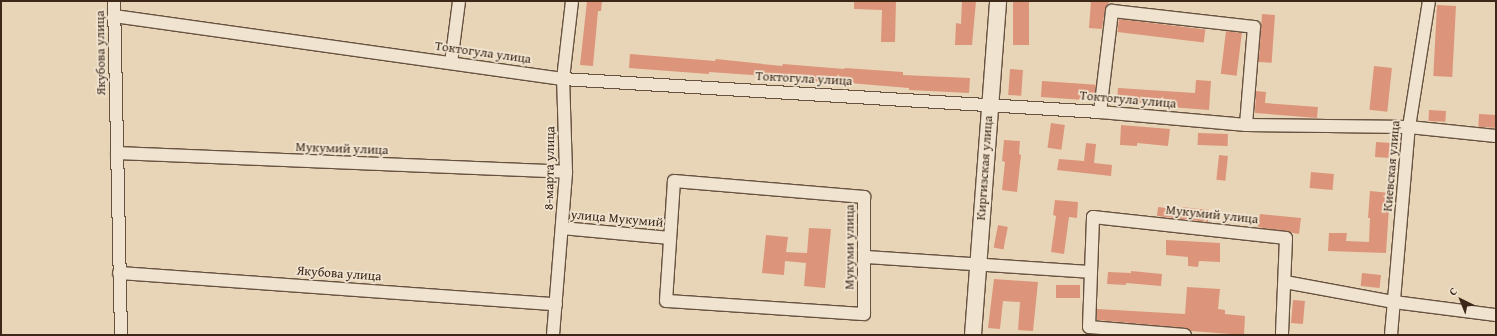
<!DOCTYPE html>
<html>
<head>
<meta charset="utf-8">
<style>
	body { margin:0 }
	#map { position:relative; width:1497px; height:336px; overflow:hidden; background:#e8d5b7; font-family:"Gentium Book Plus",serif }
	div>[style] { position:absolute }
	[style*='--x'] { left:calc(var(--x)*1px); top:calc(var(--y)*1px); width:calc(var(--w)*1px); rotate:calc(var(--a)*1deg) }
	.building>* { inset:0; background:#dc957a; transform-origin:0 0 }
	.roads { filter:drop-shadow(1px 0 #675240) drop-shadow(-1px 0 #675240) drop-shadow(0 1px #675240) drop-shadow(0 -1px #675240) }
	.street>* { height:12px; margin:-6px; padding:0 6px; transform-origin:6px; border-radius:6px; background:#f0e4d0 }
	.secondary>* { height:16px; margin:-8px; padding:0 8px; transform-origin:8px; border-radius:8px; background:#f0e4d0 }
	span { translate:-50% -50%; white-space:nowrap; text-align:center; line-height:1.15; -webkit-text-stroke:3.5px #f0e4d0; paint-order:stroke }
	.street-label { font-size:13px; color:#3c2719 }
	.frame { position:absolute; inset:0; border:2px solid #3c2719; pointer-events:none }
	.north { position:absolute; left:1441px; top:280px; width:40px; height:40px; -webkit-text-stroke:3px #f0e4d0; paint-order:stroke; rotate:317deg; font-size:11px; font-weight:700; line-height:16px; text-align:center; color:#3c2719 }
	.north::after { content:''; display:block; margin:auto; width:14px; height:18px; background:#3c2719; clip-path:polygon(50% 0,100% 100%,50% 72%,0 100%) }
</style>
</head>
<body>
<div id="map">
	<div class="building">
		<div style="clip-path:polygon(587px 1px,602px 1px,601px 11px,598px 11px,593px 66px,580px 65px)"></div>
		<div style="clip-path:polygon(854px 1px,896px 1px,895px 42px,881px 42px,882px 10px,854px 9px)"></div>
		<div style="clip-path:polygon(962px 1px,976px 1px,972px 45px,955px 45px,956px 23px,961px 24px)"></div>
		<div style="left:1013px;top:1px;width:16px;height:44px"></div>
		<div style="clip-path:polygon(1091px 1px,1109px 2px,1105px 10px,1102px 29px,1089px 28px)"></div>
		<div style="left:1437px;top:5px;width:19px;height:71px;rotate:3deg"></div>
		<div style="left:1262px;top:14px;width:13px;height:48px;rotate:4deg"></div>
		<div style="left:1119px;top:19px;width:87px;height:13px;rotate:7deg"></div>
		<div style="left:1226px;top:31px;width:16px;height:43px;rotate:7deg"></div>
		<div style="clip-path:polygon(630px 54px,715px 61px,716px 59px,782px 66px,783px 64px,844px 69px,845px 68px,903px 72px,903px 75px,970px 78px,969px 93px,909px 90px,909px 88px,837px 82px,809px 81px,808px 82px,752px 75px,709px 72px,709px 74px,629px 68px)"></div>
		<div style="left:1374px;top:66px;width:18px;height:44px;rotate:6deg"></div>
		<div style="left:1010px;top:69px;width:13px;height:26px;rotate:4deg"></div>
		<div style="clip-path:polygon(1196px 80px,1211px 81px,1209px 110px,1143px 105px,1143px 103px,1117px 101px,1118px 88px,1195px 93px)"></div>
		<div style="left:1042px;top:81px;width:54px;height:16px;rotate:4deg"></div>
		<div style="clip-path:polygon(1256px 91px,1266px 92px,1265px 103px,1318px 107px,1317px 118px,1255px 113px)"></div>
		<div style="left:1429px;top:110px;width:17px;height:11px;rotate:3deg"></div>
		<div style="left:1479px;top:114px;width:17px;height:13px;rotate:3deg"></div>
		<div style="left:1051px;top:123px;width:14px;height:25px;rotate:8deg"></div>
		<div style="clip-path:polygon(1121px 125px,1170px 129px,1168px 146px,1137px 143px,1137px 146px,1120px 145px)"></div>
		<div style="left:1198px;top:133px;width:30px;height:12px;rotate:2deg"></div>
		<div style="clip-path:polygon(1004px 140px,1020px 141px,1019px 154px,1021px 155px,1017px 192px,1002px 190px,1005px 162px,1002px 161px)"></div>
		<div style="left:1376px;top:142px;width:16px;height:15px;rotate:4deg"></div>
		<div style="clip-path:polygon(1086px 143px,1096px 144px,1094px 163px,1112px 165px,1111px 176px,1057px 170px,1059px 159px,1084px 161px)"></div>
		<div style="left:1219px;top:155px;width:9px;height:25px;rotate:6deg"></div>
		<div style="left:1311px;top:172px;width:23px;height:16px;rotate:5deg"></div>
		<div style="clip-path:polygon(1370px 191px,1390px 193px,1386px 253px,1328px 251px,1329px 233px,1347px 233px,1346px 241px,1369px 242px,1370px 218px,1368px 218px)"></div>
		<div style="clip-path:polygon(1055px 200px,1078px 202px,1077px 218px,1069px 217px,1064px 254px,1051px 252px,1056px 216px,1053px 215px)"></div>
		<div style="clip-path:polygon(1158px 207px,1182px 210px,1182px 207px,1209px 210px,1208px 222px,1157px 216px)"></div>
		<div style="clip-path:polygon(1260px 214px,1301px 218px,1299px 234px,1258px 227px)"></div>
		<div style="left:998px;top:225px;width:10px;height:23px;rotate:11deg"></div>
		<div style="clip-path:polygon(809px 228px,831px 229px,825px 288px,804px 286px,806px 263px,785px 261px,784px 275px,762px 273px,766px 235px,788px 237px,786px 252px,807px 253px)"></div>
		<div style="clip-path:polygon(1166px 240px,1220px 243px,1220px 262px,1199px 261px,1198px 267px,1188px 266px,1188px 257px,1166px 255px)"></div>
		<div style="clip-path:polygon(1131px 271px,1162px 274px,1161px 286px,1126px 283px,1126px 285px,1107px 284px,1108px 272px,1131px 273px)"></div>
		<div style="left:1362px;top:273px;width:19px;height:13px;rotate:6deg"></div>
		<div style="clip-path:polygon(994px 279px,1038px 282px,1033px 331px,1018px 330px,1020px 302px,1003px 301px,1000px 329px,988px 328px)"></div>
		<div style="left:1056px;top:285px;width:24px;height:13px"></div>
		<div style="clip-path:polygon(1187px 287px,1220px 289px,1218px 309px,1225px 310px,1225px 314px,1245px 316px,1244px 335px,1191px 331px,1186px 328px,1097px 320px,1097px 309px,1185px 314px)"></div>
		<div style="left:1293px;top:300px;width:12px;height:23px;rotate:5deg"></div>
	</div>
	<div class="roads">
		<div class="street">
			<div style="--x:114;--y:1;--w:334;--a:88.8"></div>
			<div style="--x:114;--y:16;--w:453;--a:8"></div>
			<div style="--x:563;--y:79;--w:538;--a:3.52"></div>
			<div style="--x:1100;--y:112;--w:147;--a:5.1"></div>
			<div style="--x:1246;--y:125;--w:163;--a:0.7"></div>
			<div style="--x:1409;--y:127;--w:87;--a:5.9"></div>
			<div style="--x:451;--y:63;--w:63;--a:-82.6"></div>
			<div style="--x:1100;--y:112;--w:102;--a:-83.2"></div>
			<div style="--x:1112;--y:11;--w:143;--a:6.4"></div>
			<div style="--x:1254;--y:27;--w:98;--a:94.7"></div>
			<div style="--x:117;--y:153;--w:449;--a:2.4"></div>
			<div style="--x:674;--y:181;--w:191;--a:4.8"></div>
			<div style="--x:864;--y:197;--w:117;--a:90"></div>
			<div style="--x:864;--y:314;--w:198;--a:-176.2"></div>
			<div style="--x:666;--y:301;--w:120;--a:-86.2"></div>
			<div style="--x:562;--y:228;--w:108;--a:5.3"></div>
			<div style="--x:865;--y:257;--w:226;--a:3.8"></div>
			<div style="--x:119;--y:273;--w:438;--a:4.1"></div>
			<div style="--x:1285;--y:282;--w:111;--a:10.4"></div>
			<div style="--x:1394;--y:302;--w:103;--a:7.3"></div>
			<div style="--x:553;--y:335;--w:164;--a:-85.4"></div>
			<div style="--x:566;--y:172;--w:93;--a:-91.8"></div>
			<div style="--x:563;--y:79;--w:79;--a:-83.4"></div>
			<div style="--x:1185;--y:335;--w:96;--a:-175.2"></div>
			<div style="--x:1089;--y:327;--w:110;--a:-87.9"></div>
			<div style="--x:1093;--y:217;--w:194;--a:6.2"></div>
			<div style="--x:1286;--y:238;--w:97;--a:92.4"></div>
			<div style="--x:1391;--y:335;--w:209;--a:-85.1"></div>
			<div style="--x:1409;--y:127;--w:128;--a:-81"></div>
		</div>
		<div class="secondary">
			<div style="--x:973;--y:335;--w:335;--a:-85.7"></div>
		</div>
	</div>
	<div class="street-label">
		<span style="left:101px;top:53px;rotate:-91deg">Якубова улица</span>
		<span style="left:483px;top:53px;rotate:8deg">Токтогула улица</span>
		<span style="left:804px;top:79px;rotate:3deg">Токтогула улица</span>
		<span style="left:1128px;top:100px;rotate:5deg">Токтогула улица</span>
		<span style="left:342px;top:149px;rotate:2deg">Мукумий улица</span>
		<span style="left:1392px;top:166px;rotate:-85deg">Киевская улица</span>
		<span style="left:550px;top:168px;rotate:-89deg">8-марта улица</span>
		<span style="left:985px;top:168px;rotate:-86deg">Киргизская улица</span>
		<span style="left:1212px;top:215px;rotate:6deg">Мукумий улица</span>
		<span style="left:617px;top:219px;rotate:5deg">улица Мукумий</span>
		<span style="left:850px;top:247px;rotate:-90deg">Мукуми улица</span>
		<span style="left:339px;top:274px;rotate:4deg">Якубова улица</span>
	</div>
	<div class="frame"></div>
	<div class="north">С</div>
</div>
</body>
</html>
